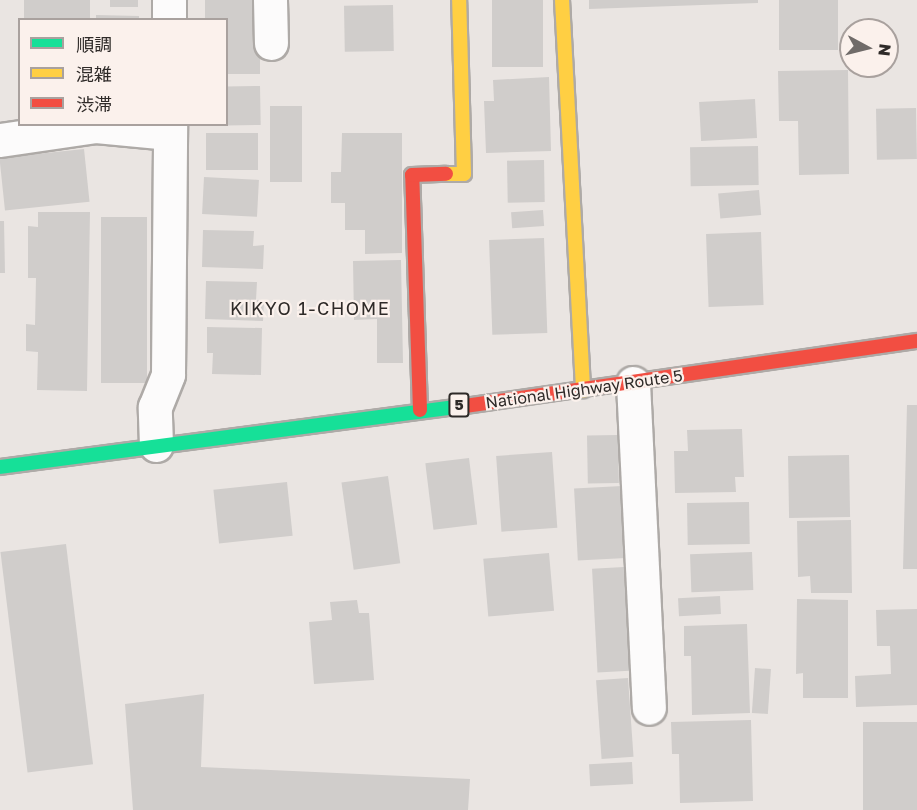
<!DOCTYPE html>
<html>
<head>
<meta charset="utf-8">
<style>
	body { margin:0 }
	#map { position:relative; width:917px; height:810px; overflow:hidden; background:#eae5e2; font-family:"Golos Text","Noto Sans JP",sans-serif }
	div>[style] { position:absolute }
	[style*='--x'] { left:calc(var(--x)*1px); top:calc(var(--y)*1px); width:calc(var(--w)*1px); rotate:calc(var(--a)*1deg) }
	.building>* { inset:0; background:#d0cdcb; transform-origin:0 0 }
	.roads { filter:drop-shadow(2px 0 #aeaaa7) drop-shadow(-2px 0 #aeaaa7) drop-shadow(0 2px #aeaaa7) drop-shadow(0 -2px #aeaaa7) }
	.street>* { height:33px; margin:-16.5px; padding:0 16.5px; transform-origin:16.5px; border-radius:16.5px; background:#fcfbfb }
	.fast>* { height:14px; margin:-7px; padding:0 7px; transform-origin:7px; border-radius:7px; background:#16e098 }
	.slow>* { height:14px; margin:-7px; padding:0 7px; transform-origin:7px; border-radius:7px; background:#ffcf43 }
	.jam>* { height:14px; margin:-7px; padding:0 7px; transform-origin:7px; border-radius:7px; background:#f24e42 }
	span { translate:-50% -50%; white-space:nowrap; text-align:center; line-height:1.15; -webkit-text-stroke:4.5px #fbf1ec; paint-order:stroke }
	.shield-label span { padding:2px 4px; background:#fbf1ec; border:2px solid; border-radius:4px; -webkit-text-stroke-width:0 }
	.shield-label { font-size:15px; color:#2e2a28; font-weight:700 }
	.street-label { font-size:16px; color:#2e2a28 }
	.neighbourhood-label { font-size:18px; color:#2e2a28; letter-spacing:1.5px }
	.legend { position:absolute; left:18px; top:18px; width:210px; height:108px; box-sizing:border-box; background:#fbf1ec; border:2px solid #a9a19e; margin:0; padding:8px 10px; list-style:none; font-size:18px; color:#2e2a28 }
	.legend li { display:flex; align-items:center; gap:12px; height:30px }
	.legend b { width:30px; border:2px solid #a9a19e }
	.north { position:absolute; left:839px; top:18px; width:60px; height:60px; box-sizing:border-box; background:#fbf1ec; border:2px solid #a9a19e; border-radius:50%; rotate:97deg; font-size:16px; font-weight:700; line-height:24px; text-align:center; color:#2e2a28 }
	.north::after { content:''; display:block; margin:auto; width:21px; height:27px; background:#706b69; clip-path:polygon(50% 0,100% 100%,50% 72%,0 100%) }
</style>
</head>
<body>
<div id="map">
	<div class="building">
		<div style="left:24px;top:0;width:66px;height:18px"></div>
		<div style="left:110px;top:0;width:28px;height:7px"></div>
		<div style="clip-path:polygon(205px 0,254px 0,260px 12px,260px 74px,226px 74px,226px 20px,205px 20px)"></div>
		<div style="left:492px;top:0;width:51px;height:67px"></div>
		<div style="clip-path:polygon(589px 0,758px 0,758px 3px,589px 9px)"></div>
		<div style="left:779px;top:0;width:59px;height:50px"></div>
		<div style="left:393px;top:5px;width:46px;height:49px;rotate:89deg"></div>
		<div style="clip-path:polygon(96px 15px,139px 16px,139px 20px,96px 20px)"></div>
		<div style="clip-path:polygon(848px 70px,849px 174px,799px 175px,798px 121px,779px 121px,778px 71px)"></div>
		<div style="clip-path:polygon(549px 77px,551px 151px,486px 153px,484px 101px,494px 101px,493px 80px)"></div>
		<div style="left:260px;top:86px;width:39px;height:34px;rotate:89deg"></div>
		<div style="left:755px;top:99px;width:39px;height:56px;rotate:87deg"></div>
		<div style="left:270px;top:106px;width:32px;height:76px"></div>
		<div style="left:916px;top:108px;width:51px;height:40px;rotate:89deg"></div>
		<div style="left:206px;top:133px;width:52px;height:37px"></div>
		<div style="clip-path:polygon(342px 133px,402px 133px,402px 253px,365px 254px,365px 230px,345px 230px,345px 203px,331px 203px,331px 172px,341px 172px)"></div>
		<div style="left:758px;top:146px;width:39px;height:68px;rotate:89deg"></div>
		<div style="left:84px;top:149px;width:53px;height:85px;rotate:84deg"></div>
		<div style="left:544px;top:160px;width:42px;height:37px;rotate:89deg"></div>
		<div style="left:204px;top:177px;width:55px;height:37px;rotate:3deg"></div>
		<div style="left:759px;top:190px;width:25px;height:41px;rotate:85deg"></div>
		<div style="left:543px;top:210px;width:16px;height:32px;rotate:86deg"></div>
		<div style="clip-path:polygon(38px 212px,90px 212px,87px 391px,37px 390px,38px 352px,26px 351px,26px 324px,35px 325px,36px 278px,28px 278px,28px 226px,38px 227px)"></div>
		<div style="left:101px;top:217px;width:46px;height:166px"></div>
		<div style="clip-path:polygon(0 221px,4px 221px,5px 273px,0 273px)"></div>
		<div style="clip-path:polygon(203px 230px,254px 231px,253px 246px,264px 245px,263px 269px,202px 267px)"></div>
		<div style="left:761px;top:232px;width:73px;height:55px;rotate:88deg"></div>
		<div style="left:544px;top:238px;width:95px;height:55px;rotate:88deg"></div>
		<div style="clip-path:polygon(401px 260px,403px 363px,377px 363px,377px 319px,354px 320px,353px 261px)"></div>
		<div style="clip-path:polygon(206px 281px,257px 282px,256px 300px,264px 301px,263px 321px,205px 319px)"></div>
		<div style="clip-path:polygon(207px 327px,262px 328px,261px 375px,212px 374px,213px 353px,207px 353px)"></div>
		<div style="clip-path:polygon(907px 405px,917px 405px,917px 569px,903px 569px)"></div>
		<div style="clip-path:polygon(742px 429px,744px 477px,735px 477px,736px 492px,675px 493px,674px 451px,688px 451px,687px 430px)"></div>
		<div style="left:618px;top:435px;width:48px;height:31px;rotate:89deg"></div>
		<div style="left:552px;top:452px;width:76px;height:56px;rotate:86deg"></div>
		<div style="left:849px;top:455px;width:62px;height:61px;rotate:89deg"></div>
		<div style="left:469px;top:458px;width:67px;height:44px;rotate:83deg"></div>
		<div style="left:388px;top:476px;width:88px;height:47px;rotate:82deg"></div>
		<div style="left:287px;top:482px;width:54px;height:74px;rotate:84deg"></div>
		<div style="left:622px;top:486px;width:72px;height:48px;rotate:87deg"></div>
		<div style="left:749px;top:502px;width:42px;height:62px;rotate:89deg"></div>
		<div style="clip-path:polygon(851px 520px,852px 593px,811px 593px,810px 576px,798px 577px,797px 521px)"></div>
		<div style="left:66px;top:544px;width:222px;height:66px;rotate:83deg"></div>
		<div style="left:752px;top:552px;width:38px;height:62px;rotate:88deg"></div>
		<div style="left:549px;top:553px;width:58px;height:66px;rotate:85deg"></div>
		<div style="left:624px;top:567px;width:104px;height:32px;rotate:87deg"></div>
		<div style="left:720px;top:596px;width:18px;height:42px;rotate:87deg"></div>
		<div style="clip-path:polygon(797px 599px,848px 600px,848px 698px,803px 698px,803px 673px,796px 674px)"></div>
		<div style="clip-path:polygon(357px 600px,359px 613px,369px 613px,374px 680px,314px 684px,309px 622px,332px 620px,330px 602px)"></div>
		<div style="clip-path:polygon(917px 609px,917px 705px,856px 707px,855px 676px,891px 674px,890px 646px,877px 646px,876px 610px)"></div>
		<div style="clip-path:polygon(747px 624px,750px 713px,692px 715px,691px 656px,684px 656px,684px 626px)"></div>
		<div style="left:755px;top:668px;width:16px;height:45px;rotate:4deg"></div>
		<div style="left:628px;top:678px;width:79px;height:32px;rotate:86deg"></div>
		<div style="clip-path:polygon(204px 694px,201px 767px,470px 779px,468px 810px,133px 810px,125px 704px)"></div>
		<div style="clip-path:polygon(751px 720px,753px 801px,680px 803px,679px 754px,672px 754px,671px 722px)"></div>
		<div style="left:863px;top:722px;width:54px;height:88px"></div>
		<div style="left:632px;top:762px;width:22px;height:43px;rotate:87deg"></div>
	</div>
	<div class="roads">
		<div class="street">
			<div style="--x:169;--y:0;--w:20;--a:90"></div>
			<div style="--x:270;--y:0;--w:43;--a:88.7"></div>
			<div style="--x:0;--y:140;--w:97;--a:-8.3"></div>
			<div style="--x:96;--y:126;--w:74;--a:5.4"></div>
			<div style="--x:633;--y:383;--w:325;--a:87.2"></div>
			<div style="--x:156;--y:445;--w:38;--a:-92"></div>
			<div style="--x:155;--y:407;--w:35;--a:-68"></div>
			<div style="--x:168;--y:374;--w:250;--a:-89.5"></div>
		</div>
		<div class="fast">
			<div style="--x:0;--y:467;--w:462;--a:-7.5"></div>
		</div>
		<div class="slow">
			<div style="--x:562;--y:0;--w:391;--a:86.9"></div>
			<div style="--x:446;--y:174;--w:18;--a:0"></div>
			<div style="--x:464;--y:174;--w:174;--a:-91.6"></div>
		</div>
		<div class="jam">
			<div style="--x:458;--y:407;--w:464;--a:-8.2"></div>
			<div style="--x:420;--y:410;--w:235;--a:-91.9"></div>
			<div style="--x:412;--y:175;--w:34;--a:-2"></div>
		</div>
	</div>
	<div class="shield-label">
		<span style="left:459px;top:405px">5</span>
	</div>
	<div class="street-label">
		<span style="left:584px;top:389px;rotate:-8deg">National Highway Route 5</span>
	</div>
	<div class="neighbourhood-label">
		<span style="left:310px;top:308px">KIKYO 1-CHOME</span>
	</div>
	<ul class="legend">
	<li><b style="height:8px;background:#16e098"></b>順調</li>
	<li><b style="height:8px;background:#ffcf43"></b>混雑</li>
	<li><b style="height:8px;background:#f24e42"></b>渋滞</li>
	</ul>
	<div class="north">N</div>
</div>
</body>
</html>
